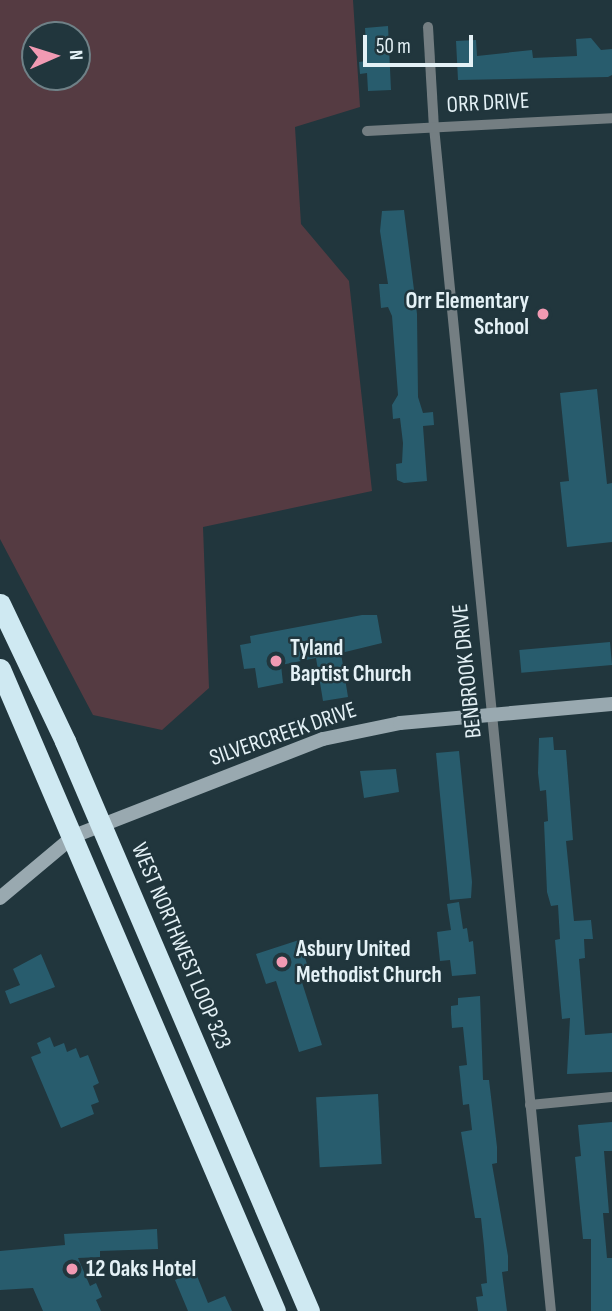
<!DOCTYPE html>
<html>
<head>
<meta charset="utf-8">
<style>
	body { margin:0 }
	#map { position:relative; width:612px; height:1311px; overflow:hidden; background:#21363d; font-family:"Sofia Sans Condensed",sans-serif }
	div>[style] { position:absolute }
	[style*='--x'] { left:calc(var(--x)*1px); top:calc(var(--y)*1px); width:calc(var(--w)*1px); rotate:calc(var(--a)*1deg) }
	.green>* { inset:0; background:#553b42 }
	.building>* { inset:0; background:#285c6d; transform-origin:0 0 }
	.street>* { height:10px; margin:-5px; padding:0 5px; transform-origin:5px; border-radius:5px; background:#747e82 }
	.secondary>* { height:14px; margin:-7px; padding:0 7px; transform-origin:7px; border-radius:7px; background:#99a9b0 }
	.highway>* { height:21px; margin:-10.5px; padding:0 10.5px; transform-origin:10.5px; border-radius:10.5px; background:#cfe9f2 }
	.dots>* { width:19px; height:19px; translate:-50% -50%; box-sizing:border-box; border:4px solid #21363d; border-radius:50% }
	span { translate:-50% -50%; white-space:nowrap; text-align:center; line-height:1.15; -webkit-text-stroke:5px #21363d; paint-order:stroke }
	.street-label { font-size:23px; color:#e4f1f6 }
	.poi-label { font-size:23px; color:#e4f1f6; font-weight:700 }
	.right { translate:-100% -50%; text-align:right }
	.left { translate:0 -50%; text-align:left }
	.north { position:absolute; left:21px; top:21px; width:70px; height:70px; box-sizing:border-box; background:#21363d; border:2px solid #6f8187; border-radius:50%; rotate:87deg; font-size:19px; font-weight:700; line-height:28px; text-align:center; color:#e4f1f6 }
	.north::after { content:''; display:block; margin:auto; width:24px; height:32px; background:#f19ab3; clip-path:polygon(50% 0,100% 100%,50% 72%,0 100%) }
	.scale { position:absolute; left:363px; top:35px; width:110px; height:32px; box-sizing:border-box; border:4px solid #e4f1f6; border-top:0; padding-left:9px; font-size:21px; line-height:24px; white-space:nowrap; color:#e4f1f6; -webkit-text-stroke:5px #21363d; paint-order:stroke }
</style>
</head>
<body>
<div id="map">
	<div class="green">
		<div style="clip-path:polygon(evenodd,0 0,353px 0,360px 107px,295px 127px,301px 224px,349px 281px,372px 491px,203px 527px,209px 688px,162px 730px,93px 715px,0 539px,0 0,77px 35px,77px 77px,35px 77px,35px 35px,77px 35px)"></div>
	</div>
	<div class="building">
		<div style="clip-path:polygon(388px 26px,391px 90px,368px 91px,367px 73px,360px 74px,359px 62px,367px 61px,365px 28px)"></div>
		<div style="clip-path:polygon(591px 38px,601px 50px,612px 49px,612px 75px,608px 77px,458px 80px,456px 41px,476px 40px,477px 56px,532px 50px,533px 58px,577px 56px,576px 39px)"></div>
		<div style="clip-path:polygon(404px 210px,417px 314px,418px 397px,423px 413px,433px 412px,434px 425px,423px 426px,427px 481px,404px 483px,397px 480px,396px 464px,402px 463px,403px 443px,400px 418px,393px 419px,392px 405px,398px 395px,392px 316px,388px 307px,381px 308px,379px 284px,388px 284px,380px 231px,382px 211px)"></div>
		<div style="clip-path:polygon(597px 389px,607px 484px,612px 483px,612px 542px,567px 547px,560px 482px,569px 481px,560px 393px)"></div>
		<div style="clip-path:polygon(362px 615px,377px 615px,382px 643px,341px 653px,348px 697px,323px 701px,316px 658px,281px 665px,283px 683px,258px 688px,255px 668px,244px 669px,240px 645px,251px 643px,250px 636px)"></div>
		<div style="left:610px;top:642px;width:23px;height:91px;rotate:85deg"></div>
		<div style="clip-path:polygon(553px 737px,554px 750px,566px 750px,573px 840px,566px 841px,574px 921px,591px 920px,593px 939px,584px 939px,585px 958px,579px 959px,585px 1035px,612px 1033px,612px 1072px,567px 1074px,570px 1018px,562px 1019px,555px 940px,560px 939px,558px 905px,551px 906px,547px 892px,544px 822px,548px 821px,546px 790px,540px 791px,538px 773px,539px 738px)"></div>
		<div style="clip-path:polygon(459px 751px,472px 882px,471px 898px,450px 900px,436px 753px)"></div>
		<div style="clip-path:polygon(396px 769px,399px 792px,364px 798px,360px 771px)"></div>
		<div style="clip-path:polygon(459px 902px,463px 929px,467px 928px,469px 942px,473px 941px,476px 974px,452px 976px,450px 960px,440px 961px,437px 932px,451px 930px,447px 904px)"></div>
		<div style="clip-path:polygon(299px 940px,309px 970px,299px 973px,322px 1045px,299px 1052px,276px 981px,266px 984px,256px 954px)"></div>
		<div style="clip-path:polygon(41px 954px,55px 987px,10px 1004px,5px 991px,20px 985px,13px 969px)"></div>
		<div style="clip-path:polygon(480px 996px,483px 1080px,489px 1080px,497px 1147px,497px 1163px,492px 1164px,508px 1256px,508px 1271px,502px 1272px,507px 1311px,478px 1311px,476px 1297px,483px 1296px,481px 1284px,487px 1283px,484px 1246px,481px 1218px,475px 1218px,461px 1132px,472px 1130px,469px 1104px,463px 1105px,459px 1066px,467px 1065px,463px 1027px,452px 1028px,451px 1014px,451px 1006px,458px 1005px,458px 998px)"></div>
		<div style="clip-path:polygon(50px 1037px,54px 1047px,64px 1043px,67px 1052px,76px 1048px,80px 1058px,88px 1055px,99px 1083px,93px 1086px,99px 1102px,91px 1105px,94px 1114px,61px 1128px,31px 1057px,41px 1053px,37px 1043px)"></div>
		<div style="left:378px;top:1094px;width:70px;height:62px;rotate:87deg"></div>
		<div style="clip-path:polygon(612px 1122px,612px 1151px,604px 1151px,609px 1213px,603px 1213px,607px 1258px,612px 1258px,612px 1311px,591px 1311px,591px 1239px,583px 1239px,575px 1157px,581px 1156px,578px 1125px)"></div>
		<div style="clip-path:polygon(157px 1229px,158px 1249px,100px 1251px,100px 1257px,78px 1258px,90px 1286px,96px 1283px,102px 1297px,96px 1300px,101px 1311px,43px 1311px,33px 1288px,0 1290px,0 1251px,65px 1245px,64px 1234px)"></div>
		<div style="clip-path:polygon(195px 1271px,208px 1303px,225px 1296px,232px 1311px,188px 1311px,175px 1280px)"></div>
	</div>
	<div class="street">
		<div style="--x:428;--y:27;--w:100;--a:86.6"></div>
		<div style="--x:434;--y:127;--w:1190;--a:84.36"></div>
		<div style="--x:367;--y:131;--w:245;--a:-3"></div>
		<div style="--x:530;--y:1105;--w:82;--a:-5.6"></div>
	</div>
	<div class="secondary">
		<div style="--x:0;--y:898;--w:97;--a:-40"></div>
		<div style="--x:74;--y:836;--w:267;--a:-21.3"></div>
		<div style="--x:323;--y:739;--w:79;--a:-11.7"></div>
		<div style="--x:400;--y:723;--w:213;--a:-5.1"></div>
	</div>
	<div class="highway">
		<div style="--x:0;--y:604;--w:152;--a:64.6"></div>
		<div style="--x:65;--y:741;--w:620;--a:66.83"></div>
		<div style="--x:0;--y:669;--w:698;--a:66.81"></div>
	</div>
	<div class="dots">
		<div style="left:543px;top:314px;background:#f19ab3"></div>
		<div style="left:276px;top:661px;background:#f19ab3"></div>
		<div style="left:282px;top:962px;background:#f19ab3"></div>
		<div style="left:72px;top:1269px;background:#f19ab3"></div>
	</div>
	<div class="street-label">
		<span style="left:488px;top:103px;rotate:-3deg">ORR DRIVE</span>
		<span style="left:467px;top:671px;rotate:-96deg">BENBROOK DRIVE</span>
		<span style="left:283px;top:734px;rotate:-19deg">SILVERCREEK DRIVE</span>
		<span style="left:181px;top:946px;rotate:67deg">WEST NORTHWEST LOOP 323</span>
	</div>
	<div class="poi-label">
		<span class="right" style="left:529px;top:314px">Orr Elementary<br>School</span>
		<span class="left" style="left:290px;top:661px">Tyland<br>Baptist Church</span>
		<span class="left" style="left:296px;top:962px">Asbury United<br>Methodist Church</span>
		<span class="left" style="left:86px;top:1269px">12 Oaks Hotel</span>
	</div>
	<div class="north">N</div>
	<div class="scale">50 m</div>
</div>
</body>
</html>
